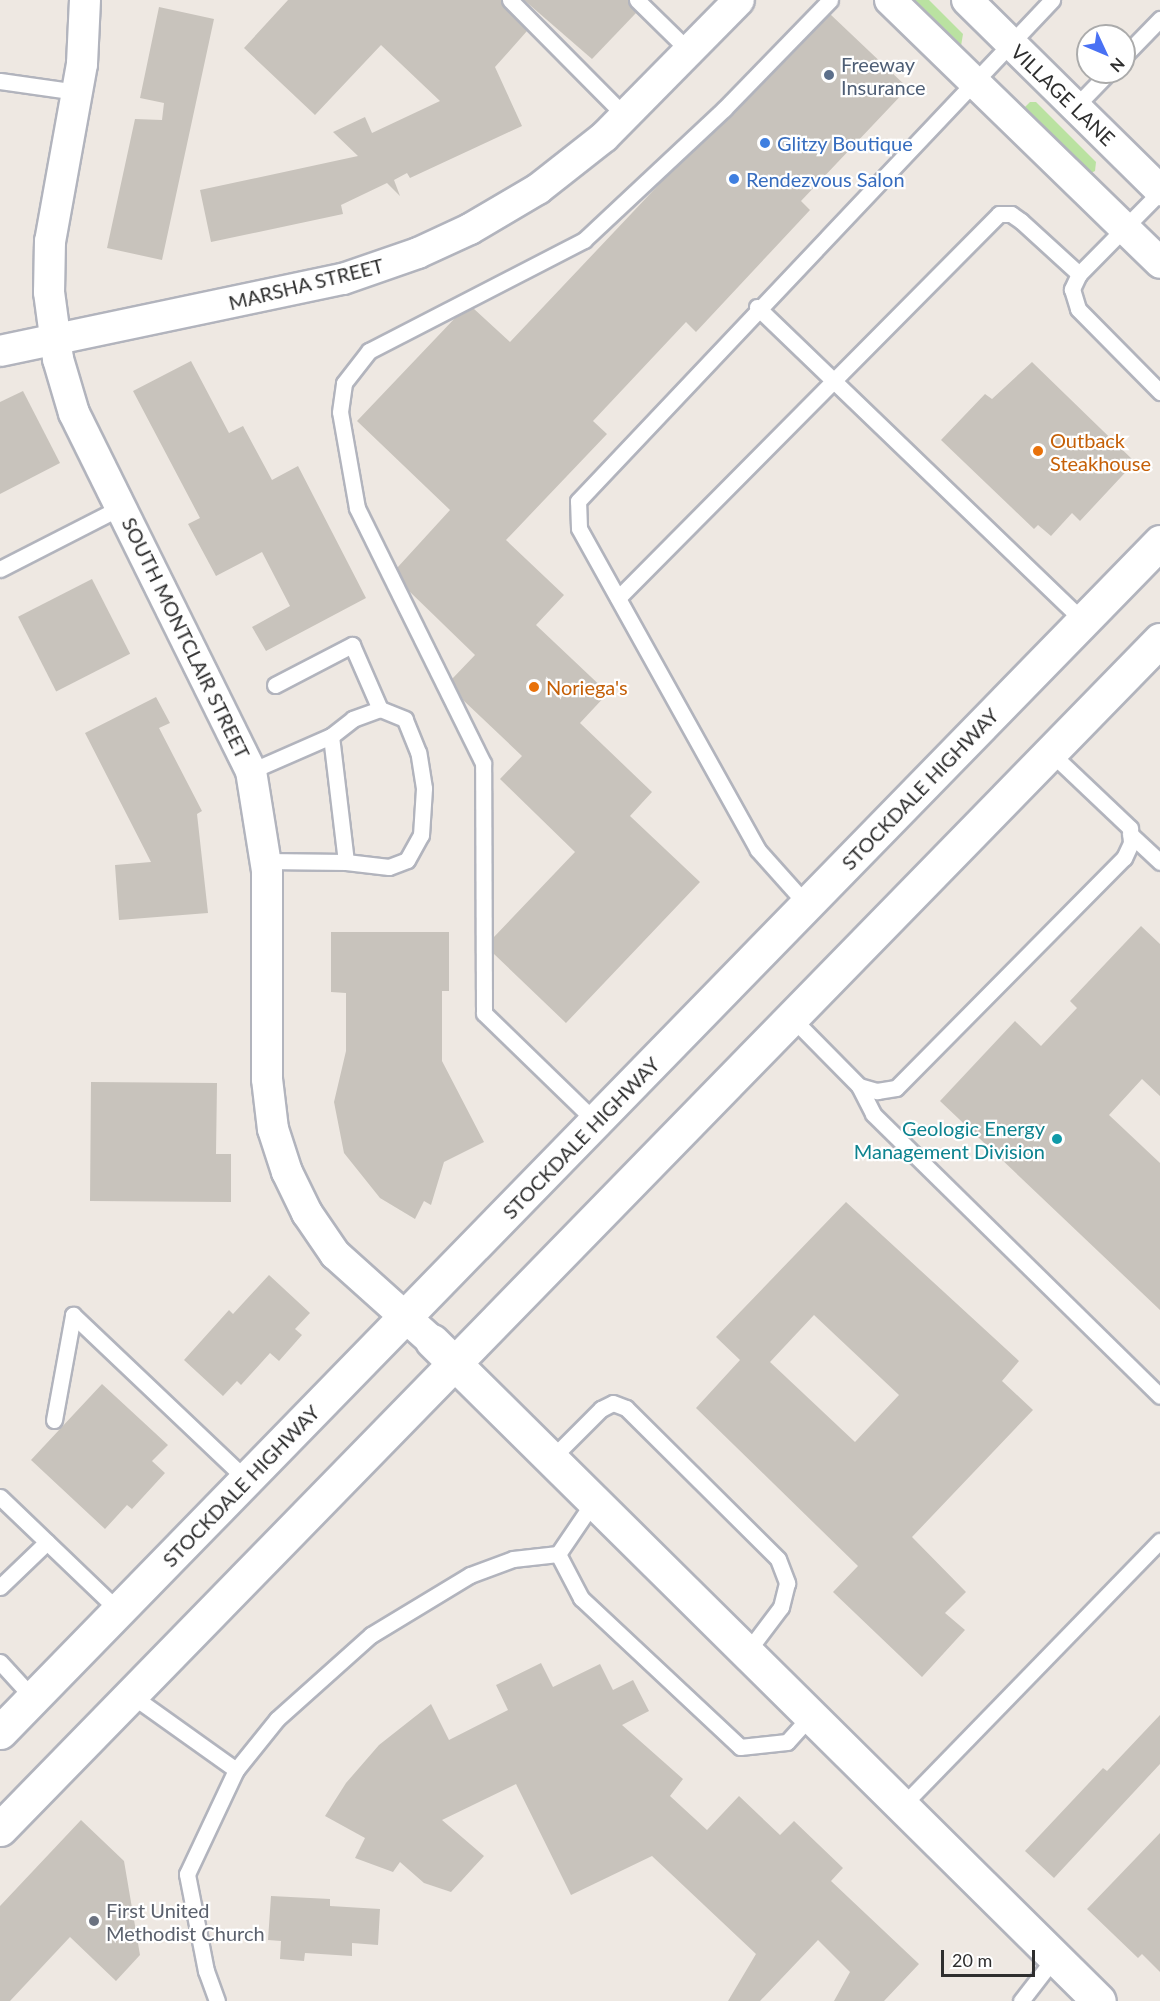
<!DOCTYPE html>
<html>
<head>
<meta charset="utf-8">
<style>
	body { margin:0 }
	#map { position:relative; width:1160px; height:2001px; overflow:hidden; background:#eee8e2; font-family:Lato,sans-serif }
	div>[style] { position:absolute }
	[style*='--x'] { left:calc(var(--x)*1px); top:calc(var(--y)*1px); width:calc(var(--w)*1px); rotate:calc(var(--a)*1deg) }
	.green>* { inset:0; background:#bae2a1 }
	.building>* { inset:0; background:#c8c3bc; transform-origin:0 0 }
	.roads { filter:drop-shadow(2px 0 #b2b4bd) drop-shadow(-2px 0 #b2b4bd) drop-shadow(0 2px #b2b4bd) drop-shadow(0 -2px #b2b4bd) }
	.service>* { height:15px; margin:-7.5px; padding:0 7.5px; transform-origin:7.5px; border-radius:7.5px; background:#fff }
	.minor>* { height:30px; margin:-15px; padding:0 15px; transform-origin:15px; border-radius:15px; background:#fff }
	.tertiary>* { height:33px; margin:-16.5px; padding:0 16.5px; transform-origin:16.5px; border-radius:16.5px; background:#fff }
	.secondary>* { height:33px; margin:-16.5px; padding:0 16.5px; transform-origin:16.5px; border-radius:16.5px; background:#fff }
	.dots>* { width:16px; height:16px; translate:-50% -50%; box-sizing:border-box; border:3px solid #fff; border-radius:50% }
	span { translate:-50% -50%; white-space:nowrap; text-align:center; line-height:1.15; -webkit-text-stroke:4.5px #fff; paint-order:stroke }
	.service-label { font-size:20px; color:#4e5e75 }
	.left { translate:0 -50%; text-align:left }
	.street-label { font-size:20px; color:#2e2e2e }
	.shop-label { font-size:20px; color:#366cbe }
	.food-label { font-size:20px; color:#c56008 }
	.culture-label { font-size:20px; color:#0d838f }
	.right { translate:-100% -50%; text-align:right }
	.worship-label { font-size:20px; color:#5b616d }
	.north { position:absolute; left:1076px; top:24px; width:60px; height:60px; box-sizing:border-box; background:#fff; border:2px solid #ababab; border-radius:50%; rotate:134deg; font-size:16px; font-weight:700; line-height:24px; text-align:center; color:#2e2e2e }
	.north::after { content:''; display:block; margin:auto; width:21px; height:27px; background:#4971f4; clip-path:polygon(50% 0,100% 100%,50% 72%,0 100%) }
	.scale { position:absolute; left:941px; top:1950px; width:94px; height:27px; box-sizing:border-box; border:3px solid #2e2e2e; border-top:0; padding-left:8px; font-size:18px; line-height:21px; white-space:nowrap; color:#2e2e2e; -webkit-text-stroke:4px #fff; paint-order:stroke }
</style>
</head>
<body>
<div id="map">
	<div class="green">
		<div style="clip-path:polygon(905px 0,929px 0,963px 34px,961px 46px,955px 48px)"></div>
		<div style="clip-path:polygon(1030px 102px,1036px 102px,1096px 162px,1095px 171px,1089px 174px,1023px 109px)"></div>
	</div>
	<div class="building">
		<div style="clip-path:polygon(288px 0,501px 0,527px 31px,495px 67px,522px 126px,410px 178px,407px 173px,394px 180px,400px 196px,387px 183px,341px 205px,343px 214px,211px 242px,200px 190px,358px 156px,333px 132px,365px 117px,372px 133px,440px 101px,381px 45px,315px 115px,244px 48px)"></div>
		<div style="clip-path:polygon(524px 0,628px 0,636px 13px,592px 59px)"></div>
		<div style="clip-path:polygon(159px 7px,214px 19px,162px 260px,107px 248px,135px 119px,162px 120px,164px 103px,140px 98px)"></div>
		<div style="clip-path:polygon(830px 14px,908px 88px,801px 201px,810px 210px,696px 332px,686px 322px,593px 421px,607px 434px,506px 540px,564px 595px,536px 625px,608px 693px,580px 723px,652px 792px,630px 816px,700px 882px,566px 1023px,494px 954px,493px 938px,575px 852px,500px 779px,522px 756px,463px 700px,452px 679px,475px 655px,409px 591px,397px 568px,450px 510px,357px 421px,456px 317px,473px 308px,510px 342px,666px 177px)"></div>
		<div style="clip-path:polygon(191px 361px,229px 433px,243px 426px,272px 480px,298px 466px,366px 598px,266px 651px,252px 627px,290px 606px,262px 552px,216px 576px,188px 524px,200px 518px,133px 391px)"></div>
		<div style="clip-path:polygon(1032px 362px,1135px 462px,1080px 521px,1072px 513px,1051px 536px,1038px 525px,1034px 529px,941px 440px,985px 394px,992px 399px)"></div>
		<div style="clip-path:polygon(23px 391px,60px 463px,0 494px,0 402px)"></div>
		<div style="left:92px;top:579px;width:84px;height:83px;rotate:63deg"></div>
		<div style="clip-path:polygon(156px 697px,170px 723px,159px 728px,202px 811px,197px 814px,208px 913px,119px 920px,115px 865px,151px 862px,85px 733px)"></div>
		<div style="clip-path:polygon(1141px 926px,1160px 944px,1160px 1096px,1142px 1079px,1109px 1115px,1160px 1163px,1160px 1310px,940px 1101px,1015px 1021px,1041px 1046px,1077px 1008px,1070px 1001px)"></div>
		<div style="clip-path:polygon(331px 932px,449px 932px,449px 991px,442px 991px,442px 1061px,484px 1142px,444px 1162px,431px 1205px,424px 1201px,415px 1219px,380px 1198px,344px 1153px,334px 1102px,346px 1051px,346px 993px,331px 992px)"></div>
		<div style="clip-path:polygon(91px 1082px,217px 1083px,216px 1154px,231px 1154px,231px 1202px,90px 1201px)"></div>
		<div style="clip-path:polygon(evenodd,846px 1202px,1019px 1361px,1002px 1381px,1033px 1410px,912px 1537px,966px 1592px,945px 1613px,965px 1630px,922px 1677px,833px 1592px,858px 1566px,696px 1408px,740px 1360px,716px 1337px,846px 1202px,814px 1315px,899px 1395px,855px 1442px,770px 1362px,814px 1315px)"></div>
		<div style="clip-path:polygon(269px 1275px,310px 1313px,295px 1329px,302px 1335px,279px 1361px,270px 1353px,241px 1385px,237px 1381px,223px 1396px,184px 1360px,229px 1310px,233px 1314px)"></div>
		<div style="clip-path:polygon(102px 1384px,168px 1445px,152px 1461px,165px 1473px,132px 1509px,127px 1505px,105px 1529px,31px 1460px)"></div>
		<div style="clip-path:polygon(541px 1663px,553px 1687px,600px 1664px,613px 1690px,633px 1680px,649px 1711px,622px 1725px,683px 1779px,670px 1796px,707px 1830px,739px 1796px,780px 1835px,794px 1821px,843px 1868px,831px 1881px,919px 1964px,884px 2001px,834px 2001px,850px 1972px,818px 1940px,760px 2001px,728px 2001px,756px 1954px,652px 1856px,571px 1895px,516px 1784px,442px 1820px,484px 1856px,451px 1892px,424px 1883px,400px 1862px,393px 1872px,355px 1858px,365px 1838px,325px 1816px,346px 1783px,379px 1745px,431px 1704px,449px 1740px,508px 1710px,496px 1685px)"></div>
		<div style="clip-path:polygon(1160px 1715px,1160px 1764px,1054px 1878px,1025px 1851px,1103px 1768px,1107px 1771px)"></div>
		<div style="clip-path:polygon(81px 1820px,124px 1861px,140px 1955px,116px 1981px,70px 1937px,10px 2001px,0 2001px,0 1906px)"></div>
		<div style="clip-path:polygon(1160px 1833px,1160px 1972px,1142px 1954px,1138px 1958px,1087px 1909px)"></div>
		<div style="clip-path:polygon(271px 1896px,330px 1899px,330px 1906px,380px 1909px,378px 1945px,352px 1943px,352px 1956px,305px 1953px,304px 1961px,280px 1959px,281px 1941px,268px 1940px)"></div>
	</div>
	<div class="roads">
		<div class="service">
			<div style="--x:510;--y:0;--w:163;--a:45.2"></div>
			<div style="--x:637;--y:0;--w:73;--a:44.4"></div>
			<div style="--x:1124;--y:56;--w:52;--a:-45.8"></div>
			<div style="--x:0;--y:81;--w:78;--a:8.1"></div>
			<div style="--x:1075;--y:107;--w:49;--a:-45.8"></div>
			<div style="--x:1160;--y:192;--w:115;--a:134.6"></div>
			<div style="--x:1079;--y:274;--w:17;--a:115"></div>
			<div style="--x:1072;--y:289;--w:21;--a:73"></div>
			<div style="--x:1078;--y:309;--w:117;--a:45.3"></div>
			<div style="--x:757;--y:307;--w:453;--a:43.9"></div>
			<div style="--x:0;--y:569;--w:136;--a:-27.1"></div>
			<div style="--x:618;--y:598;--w:541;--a:-45.22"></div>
			<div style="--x:999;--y:214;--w:12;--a:0"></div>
			<div style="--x:1011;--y:214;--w:12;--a:35"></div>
			<div style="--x:1021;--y:221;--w:79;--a:42.4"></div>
			<div style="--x:275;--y:685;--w:87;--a:-27.5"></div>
			<div style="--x:352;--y:645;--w:70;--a:66.4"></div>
			<div style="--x:251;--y:771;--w:87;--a:-23.6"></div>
			<div style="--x:331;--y:736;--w:127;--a:83.2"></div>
			<div style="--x:1130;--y:834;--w:41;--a:43"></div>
			<div style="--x:266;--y:861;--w:80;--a:0.7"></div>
			<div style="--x:346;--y:862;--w:43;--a:6.6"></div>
			<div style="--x:389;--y:867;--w:19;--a:-21"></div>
			<div style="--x:407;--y:860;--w:29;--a:-61"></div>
			<div style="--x:421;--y:835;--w:47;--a:-86.3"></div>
			<div style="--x:424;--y:788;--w:36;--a:-99"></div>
			<div style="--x:418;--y:752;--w:35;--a:-112"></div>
			<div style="--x:405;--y:719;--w:27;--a:-158"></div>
			<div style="--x:380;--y:709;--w:29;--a:160"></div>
			<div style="--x:353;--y:719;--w:28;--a:142"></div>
			<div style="--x:807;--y:905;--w:74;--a:-131.7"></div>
			<div style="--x:758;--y:850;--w:368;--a:-119.1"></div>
			<div style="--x:579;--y:528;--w:27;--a:-92"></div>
			<div style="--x:578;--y:501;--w:690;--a:-46.59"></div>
			<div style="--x:791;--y:1017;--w:97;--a:45.4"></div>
			<div style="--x:859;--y:1086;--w:19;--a:16"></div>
			<div style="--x:877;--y:1091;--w:19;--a:-9"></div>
			<div style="--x:896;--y:1088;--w:324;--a:-45.3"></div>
			<div style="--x:1124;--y:858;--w:17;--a:-65"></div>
			<div style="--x:1131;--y:843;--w:15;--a:-94"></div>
			<div style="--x:1130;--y:828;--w:110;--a:-136.5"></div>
			<div style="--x:859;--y:1086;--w:31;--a:63"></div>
			<div style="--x:873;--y:1114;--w:402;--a:44.5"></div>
			<div style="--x:596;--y:1122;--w:156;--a:-135.8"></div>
			<div style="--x:484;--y:1013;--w:250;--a:-90.2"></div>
			<div style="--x:483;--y:763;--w:284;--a:-116.3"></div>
			<div style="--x:357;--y:508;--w:97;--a:-100"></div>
			<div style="--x:340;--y:412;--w:29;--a:-82"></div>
			<div style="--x:344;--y:383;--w:41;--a:-52"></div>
			<div style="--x:369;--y:351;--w:242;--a:-27.3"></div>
			<div style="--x:584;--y:240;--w:192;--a:-43.1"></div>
			<div style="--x:724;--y:109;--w:152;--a:-45.8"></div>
			<div style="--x:54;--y:1420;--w:107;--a:-79.7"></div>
			<div style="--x:73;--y:1315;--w:240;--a:43.5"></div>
			<div style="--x:551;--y:1459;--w:71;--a:-45"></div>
			<div style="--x:601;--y:1409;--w:13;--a:-27"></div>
			<div style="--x:613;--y:1403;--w:14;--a:21"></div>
			<div style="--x:626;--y:1408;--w:214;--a:44.8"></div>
			<div style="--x:778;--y:1559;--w:26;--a:69"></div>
			<div style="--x:787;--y:1583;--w:25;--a:104"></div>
			<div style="--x:781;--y:1607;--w:56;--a:127.1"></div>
			<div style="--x:0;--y:1497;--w:165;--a:43.8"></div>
			<div style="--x:594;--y:1501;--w:64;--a:124.2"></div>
			<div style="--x:558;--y:1554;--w:50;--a:62.4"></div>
			<div style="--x:581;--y:1598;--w:218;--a:43.1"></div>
			<div style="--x:740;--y:1747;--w:47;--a:-6.1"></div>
			<div style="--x:787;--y:1742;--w:36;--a:-48"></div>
			<div style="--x:0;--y:1587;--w:65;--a:-43.8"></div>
			<div style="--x:0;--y:1662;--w:49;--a:47.5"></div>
			<div style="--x:131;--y:1695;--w:129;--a:35.5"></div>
			<div style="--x:902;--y:1806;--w:370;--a:-45.8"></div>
			<div style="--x:217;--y:2001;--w:32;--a:-110"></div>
			<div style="--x:206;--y:1971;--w:99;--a:-101.1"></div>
			<div style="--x:187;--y:1874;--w:115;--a:-64.8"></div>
			<div style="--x:236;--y:1770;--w:65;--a:-51.2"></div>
			<div style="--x:277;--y:1719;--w:126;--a:-41.8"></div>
			<div style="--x:371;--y:1635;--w:116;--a:-31.2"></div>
			<div style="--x:470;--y:1575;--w:46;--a:-20.4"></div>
			<div style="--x:513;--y:1559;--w:45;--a:-6.3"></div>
			<div style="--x:1021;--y:2001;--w:56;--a:-52.3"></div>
		</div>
		<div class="minor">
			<div style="--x:85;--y:0;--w:64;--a:92.7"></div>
			<div style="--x:82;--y:64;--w:180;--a:100.2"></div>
			<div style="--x:50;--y:241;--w:51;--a:91.1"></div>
			<div style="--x:49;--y:292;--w:68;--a:82.3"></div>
			<div style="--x:58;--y:359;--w:56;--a:73.5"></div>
			<div style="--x:74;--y:413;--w:399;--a:63.7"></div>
			<div style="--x:251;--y:771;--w:101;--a:80.9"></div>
			<div style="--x:267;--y:871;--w:208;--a:90"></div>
			<div style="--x:267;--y:1079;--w:50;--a:83.2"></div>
			<div style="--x:273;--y:1129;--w:45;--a:72"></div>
			<div style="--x:287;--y:1172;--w:46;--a:64"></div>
			<div style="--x:307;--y:1213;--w:50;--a:55.7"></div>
			<div style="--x:335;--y:1254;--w:130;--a:41.9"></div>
			<div style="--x:890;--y:0;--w:377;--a:44.2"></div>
			<div style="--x:967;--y:0;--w:271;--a:44.6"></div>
			<div style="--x:0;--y:351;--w:350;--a:-11.9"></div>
			<div style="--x:343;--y:279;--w:79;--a:-19.1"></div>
			<div style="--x:418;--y:253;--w:57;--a:-24.8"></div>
			<div style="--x:470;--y:229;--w:79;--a:-30.5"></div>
			<div style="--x:538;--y:189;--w:84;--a:-38.2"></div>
			<div style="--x:604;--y:137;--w:192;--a:-45.4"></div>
		</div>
		<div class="tertiary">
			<div style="--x:432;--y:1341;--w:938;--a:44.7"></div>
		</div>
		<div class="secondary">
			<div style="--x:0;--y:1732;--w:1662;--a:-45.73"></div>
			<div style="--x:0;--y:1829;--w:1661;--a:-45.71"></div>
		</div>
	</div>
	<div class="dots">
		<div style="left:829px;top:75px;background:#5c6f8a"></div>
		<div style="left:765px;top:143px;background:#3f7fe0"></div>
		<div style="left:734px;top:179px;background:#3f7fe0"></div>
		<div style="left:1038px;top:451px;background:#e8710a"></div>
		<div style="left:534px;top:687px;background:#e8710a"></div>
		<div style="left:1057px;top:1139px;background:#0f9aa8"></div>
		<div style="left:94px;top:1921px;background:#6b7280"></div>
	</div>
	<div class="service-label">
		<span class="left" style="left:841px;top:76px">Freeway<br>Insurance</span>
	</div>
	<div class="street-label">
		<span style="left:1063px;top:95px;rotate:44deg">VILLAGE LANE</span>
		<span style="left:306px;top:284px;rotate:-14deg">MARSHA STREET</span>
		<span style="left:186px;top:638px;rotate:64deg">SOUTH MONTCLAIR STREET</span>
		<span style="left:920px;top:789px;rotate:-46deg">STOCKDALE HIGHWAY</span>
		<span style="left:581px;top:1138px;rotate:-46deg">STOCKDALE HIGHWAY</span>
		<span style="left:241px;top:1486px;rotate:-46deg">STOCKDALE HIGHWAY</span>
	</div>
	<div class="shop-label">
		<span class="left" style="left:777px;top:143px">Glitzy Boutique</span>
		<span class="left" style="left:746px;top:179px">Rendezvous Salon</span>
	</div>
	<div class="food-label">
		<span class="left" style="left:1050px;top:452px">Outback<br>Steakhouse</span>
		<span class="left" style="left:546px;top:687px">Noriega's</span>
	</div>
	<div class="culture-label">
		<span class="right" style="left:1045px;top:1140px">Geologic Energy<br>Management Division</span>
	</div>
	<div class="worship-label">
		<span class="left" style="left:106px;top:1922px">First United<br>Methodist Church</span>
	</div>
	<div class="north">N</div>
	<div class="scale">20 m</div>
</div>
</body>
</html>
